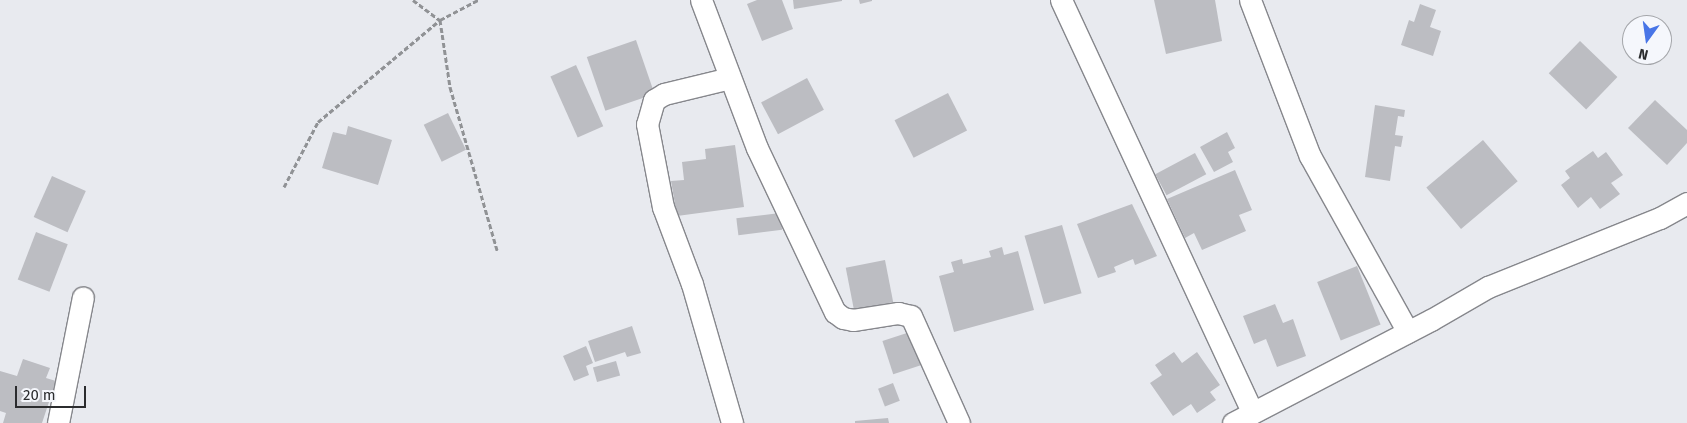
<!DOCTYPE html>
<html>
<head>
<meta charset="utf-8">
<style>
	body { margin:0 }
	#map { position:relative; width:1687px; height:423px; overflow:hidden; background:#e8eaef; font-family:"Fira Sans",sans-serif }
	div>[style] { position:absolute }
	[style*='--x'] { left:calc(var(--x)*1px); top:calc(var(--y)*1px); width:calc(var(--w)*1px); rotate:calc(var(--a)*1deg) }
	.building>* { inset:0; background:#bcbdc2; transform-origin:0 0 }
	.path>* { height:3px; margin-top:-1.5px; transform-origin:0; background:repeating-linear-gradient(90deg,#909295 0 5px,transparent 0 7.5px) }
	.roads { filter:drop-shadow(1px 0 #86878c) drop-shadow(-1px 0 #86878c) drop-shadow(0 1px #86878c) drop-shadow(0 -1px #86878c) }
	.street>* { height:21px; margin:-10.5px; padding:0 10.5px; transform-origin:10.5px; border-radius:10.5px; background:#fff }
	span { translate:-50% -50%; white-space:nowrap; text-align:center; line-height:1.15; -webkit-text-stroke:5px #f5f7fc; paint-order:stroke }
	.north { position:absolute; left:1622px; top:15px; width:50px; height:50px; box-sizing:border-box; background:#f5f7fc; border:1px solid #a4a6aa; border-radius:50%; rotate:194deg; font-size:14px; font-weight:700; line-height:20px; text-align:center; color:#2b2c2e }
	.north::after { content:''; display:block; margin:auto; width:18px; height:22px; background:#4875e7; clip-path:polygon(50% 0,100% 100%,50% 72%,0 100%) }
	.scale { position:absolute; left:15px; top:386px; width:71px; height:22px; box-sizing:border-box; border:2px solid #2b2c2e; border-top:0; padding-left:6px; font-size:15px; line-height:18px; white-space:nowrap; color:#2b2c2e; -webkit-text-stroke:4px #f5f7fc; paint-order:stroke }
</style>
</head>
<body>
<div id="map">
	<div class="building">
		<div style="clip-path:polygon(757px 0,782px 0,793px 29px,762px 41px,747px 4px)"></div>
		<div style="clip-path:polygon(793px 0,842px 0,842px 1px,794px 9px)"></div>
		<div style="clip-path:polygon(859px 0,872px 0,872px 1px,860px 4px)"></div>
		<div style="clip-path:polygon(1154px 0,1215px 0,1222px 41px,1166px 54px)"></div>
		<div style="clip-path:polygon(1420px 4px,1436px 10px,1430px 27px,1441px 31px,1433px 56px,1401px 45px,1409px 20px,1414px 22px)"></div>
		<div style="left:636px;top:40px;width:57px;height:52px;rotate:71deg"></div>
		<div style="left:1580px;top:41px;width:52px;height:45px;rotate:44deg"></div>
		<div style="left:576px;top:65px;width:67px;height:28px;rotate:66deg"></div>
		<div style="left:807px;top:78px;width:36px;height:52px;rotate:62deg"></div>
		<div style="left:948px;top:93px;width:42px;height:60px;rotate:63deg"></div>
		<div style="clip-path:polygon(1655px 100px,1687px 130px,1687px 143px,1667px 165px,1628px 128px)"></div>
		<div style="clip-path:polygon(1375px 105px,1405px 110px,1404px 117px,1398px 116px,1395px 135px,1403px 136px,1401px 147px,1395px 146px,1390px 181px,1365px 177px)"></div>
		<div style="left:448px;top:113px;width:41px;height:27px;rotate:64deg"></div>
		<div style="clip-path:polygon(348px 126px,392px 140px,378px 185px,322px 168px,333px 132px,346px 135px)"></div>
		<div style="clip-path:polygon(1227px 132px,1235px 148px,1228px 152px,1233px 162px,1214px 172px,1200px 147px)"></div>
		<div style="left:1483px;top:140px;width:54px;height:74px;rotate:50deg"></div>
		<div style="clip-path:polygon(735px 145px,744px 207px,677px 216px,671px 181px,684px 180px,682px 162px,706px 159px,705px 149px)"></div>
		<div style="clip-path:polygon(1593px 151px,1598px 158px,1606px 152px,1623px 175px,1611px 183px,1620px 194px,1600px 209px,1591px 197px,1578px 208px,1561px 185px,1570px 178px,1565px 171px)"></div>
		<div style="left:1195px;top:153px;width:24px;height:45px;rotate:62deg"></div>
		<div style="clip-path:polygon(1235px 170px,1252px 210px,1239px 215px,1246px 231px,1202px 250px,1194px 233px,1185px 238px,1167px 199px)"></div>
		<div style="left:52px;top:176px;width:37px;height:45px;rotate:24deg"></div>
		<div style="clip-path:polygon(1132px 204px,1157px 256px,1135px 265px,1133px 259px,1114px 267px,1116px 272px,1098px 278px,1077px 224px)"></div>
		<div style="left:780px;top:213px;width:17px;height:44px;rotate:83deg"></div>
		<div style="left:1062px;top:225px;width:71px;height:39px;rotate:74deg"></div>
		<div style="left:36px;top:232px;width:34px;height:51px;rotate:21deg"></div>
		<div style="clip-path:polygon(1002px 247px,1004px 255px,1018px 251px,1034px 310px,954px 332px,939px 276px,954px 272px,951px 262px,962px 259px,963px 264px,991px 257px,989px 251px)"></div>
		<div style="left:885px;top:260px;width:43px;height:40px;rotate:79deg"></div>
		<div style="left:1357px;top:266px;width:63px;height:43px;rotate:68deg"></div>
		<div style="clip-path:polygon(1275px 304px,1283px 323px,1293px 319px,1306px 356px,1277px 367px,1266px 339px,1254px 344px,1243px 316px)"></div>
		<div style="clip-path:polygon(632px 326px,641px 353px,627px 357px,625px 352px,595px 362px,588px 341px)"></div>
		<div style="left:910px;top:332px;width:35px;height:29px;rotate:72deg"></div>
		<div style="clip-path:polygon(586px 346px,593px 363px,586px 366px,589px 375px,574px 381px,563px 356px)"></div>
		<div style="clip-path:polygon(1174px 352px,1182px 363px,1197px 352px,1220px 385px,1210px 392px,1216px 400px,1197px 413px,1191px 404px,1173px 416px,1150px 383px,1162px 375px,1155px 365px)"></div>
		<div style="clip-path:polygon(23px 359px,50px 368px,46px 378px,56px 381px,42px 423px,3px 423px,6px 413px,0 411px,0 371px,17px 376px)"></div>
		<div style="left:616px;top:361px;width:15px;height:24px;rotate:74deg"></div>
		<div style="left:893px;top:383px;width:19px;height:16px;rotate:69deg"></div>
		<div style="clip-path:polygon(888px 418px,889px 423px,855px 423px,855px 421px)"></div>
	</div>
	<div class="path">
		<div style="--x:413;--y:0;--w:34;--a:37"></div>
		<div style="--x:440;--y:20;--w:68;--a:81.5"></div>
		<div style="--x:450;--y:87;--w:170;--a:73.9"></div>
		<div style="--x:284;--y:187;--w:73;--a:-62.4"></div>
		<div style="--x:318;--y:122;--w:159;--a:-39.9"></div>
		<div style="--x:440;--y:20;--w:43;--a:-27.8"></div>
	</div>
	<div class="roads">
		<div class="street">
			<div style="--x:701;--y:0;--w:158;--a:69.3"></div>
			<div style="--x:757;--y:148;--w:182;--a:64.6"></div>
			<div style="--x:835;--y:312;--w:10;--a:37"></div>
			<div style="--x:843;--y:318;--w:10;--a:11"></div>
			<div style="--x:853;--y:320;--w:46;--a:-8.8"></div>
			<div style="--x:898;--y:313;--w:13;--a:13"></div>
			<div style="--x:911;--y:316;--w:117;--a:65.8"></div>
			<div style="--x:1061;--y:0;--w:455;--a:65.1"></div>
			<div style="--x:1250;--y:0;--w:167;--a:69"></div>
			<div style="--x:1310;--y:156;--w:201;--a:60.9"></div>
			<div style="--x:730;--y:78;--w:68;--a:166.4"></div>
			<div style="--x:664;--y:94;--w:12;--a:149"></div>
			<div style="--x:654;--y:100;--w:25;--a:106"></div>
			<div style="--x:647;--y:124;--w:85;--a:79.1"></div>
			<div style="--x:663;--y:207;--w:82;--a:69.4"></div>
			<div style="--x:692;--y:284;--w:145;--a:73.9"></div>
			<div style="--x:58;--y:423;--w:128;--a:-78.8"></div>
			<div style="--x:1233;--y:423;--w:223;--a:-27.5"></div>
			<div style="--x:1431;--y:320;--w:66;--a:-30.1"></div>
			<div style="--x:1488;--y:287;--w:185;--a:-21.9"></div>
			<div style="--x:1660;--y:218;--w:31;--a:-29"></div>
		</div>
	</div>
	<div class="north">N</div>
	<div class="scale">20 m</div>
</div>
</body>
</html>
